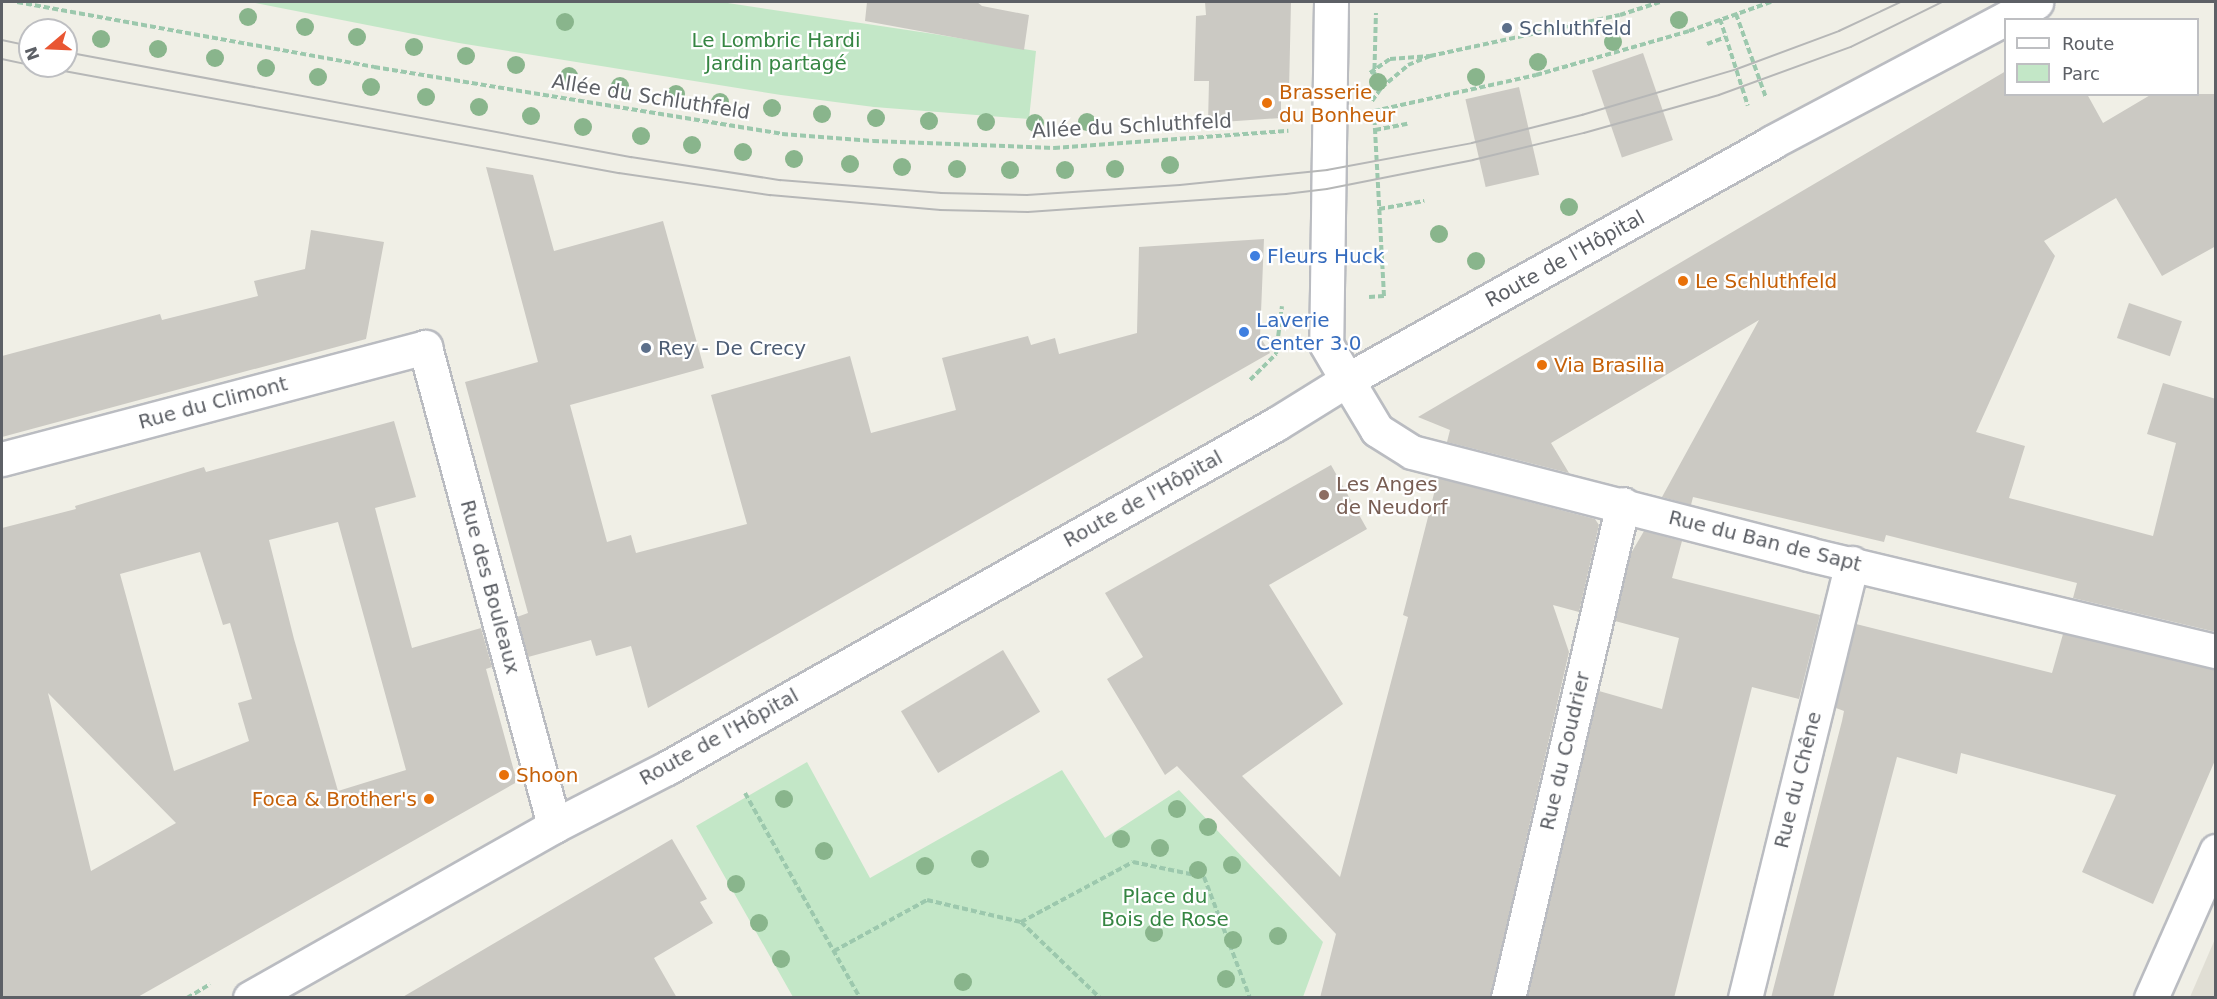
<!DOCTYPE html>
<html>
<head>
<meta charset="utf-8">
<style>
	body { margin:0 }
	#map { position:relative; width:2217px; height:999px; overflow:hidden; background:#f0efe6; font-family:"DejaVu Sans",sans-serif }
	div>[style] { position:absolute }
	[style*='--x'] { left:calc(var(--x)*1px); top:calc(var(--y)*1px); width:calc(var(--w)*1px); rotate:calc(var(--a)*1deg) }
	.education>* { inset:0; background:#e0ded4 }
	.green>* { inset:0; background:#c3e7c7 }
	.building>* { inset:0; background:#cbc9c3; transform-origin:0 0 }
	.path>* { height:4px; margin-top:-2px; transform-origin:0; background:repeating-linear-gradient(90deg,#9cc8ad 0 6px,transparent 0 9px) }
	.roads { filter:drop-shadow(2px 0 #babcc1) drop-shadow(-2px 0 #babcc1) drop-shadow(0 2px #babcc1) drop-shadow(0 -2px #babcc1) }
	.pedestrian>* { height:33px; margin:-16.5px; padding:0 16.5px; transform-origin:16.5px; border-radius:16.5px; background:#fff }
	.minor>* { height:33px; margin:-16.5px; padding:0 16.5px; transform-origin:16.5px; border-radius:16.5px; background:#fff }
	.tertiary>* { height:33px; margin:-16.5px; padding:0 16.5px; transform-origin:16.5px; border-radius:16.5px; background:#fff }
	.secondary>* { height:33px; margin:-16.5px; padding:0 16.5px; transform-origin:16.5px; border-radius:16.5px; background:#fff }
	.tram>* { height:1.5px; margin:-0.75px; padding:0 0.75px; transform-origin:0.75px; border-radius:0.75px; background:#b6b7b7 }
	.trees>* { width:18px; height:18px; margin:-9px; border-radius:50%; background:#89b58c }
	.dots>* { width:16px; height:16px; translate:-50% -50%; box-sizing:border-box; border:3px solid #fff; border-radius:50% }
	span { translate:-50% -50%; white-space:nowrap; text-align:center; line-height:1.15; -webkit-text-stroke:4.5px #fff; paint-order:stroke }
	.service-label { font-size:20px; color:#4e5e75 }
	.left { translate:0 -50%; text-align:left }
	.park-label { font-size:20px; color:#358542 }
	.food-label { font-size:20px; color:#c56008 }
	.right { translate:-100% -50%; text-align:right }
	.street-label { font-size:20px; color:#5d6066 }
	.shop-label { font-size:20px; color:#366cbe }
	.education-label { font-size:20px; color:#785e54 }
	.frame { position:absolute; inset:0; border:3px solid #5d6066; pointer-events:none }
	.legend { position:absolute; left:2004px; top:18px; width:195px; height:78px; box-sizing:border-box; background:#fff; border:2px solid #bebfc2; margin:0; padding:8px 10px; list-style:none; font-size:18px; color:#5d6066 }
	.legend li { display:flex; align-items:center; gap:12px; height:30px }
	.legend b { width:30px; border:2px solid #bebfc2 }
	.north { position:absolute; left:18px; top:18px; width:60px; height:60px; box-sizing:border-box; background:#fff; border:2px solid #bebfc2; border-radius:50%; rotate:251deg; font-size:16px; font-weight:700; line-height:24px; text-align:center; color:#5d6066 }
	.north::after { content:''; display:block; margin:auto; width:21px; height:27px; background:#e95632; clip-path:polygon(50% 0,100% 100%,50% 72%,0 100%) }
</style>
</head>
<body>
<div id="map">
	<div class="education">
		<div style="clip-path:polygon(2215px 939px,2215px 997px,2190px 997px)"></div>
	</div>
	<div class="green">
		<div style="clip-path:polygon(250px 2px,721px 2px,934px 34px,1036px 51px,1029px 119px,874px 107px,781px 95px,459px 43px)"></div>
		<div style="clip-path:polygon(807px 762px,870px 878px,1062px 770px,1105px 838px,1179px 790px,1323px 942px,1303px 997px,793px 997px,696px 826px)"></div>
	</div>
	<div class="building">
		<div style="clip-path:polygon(867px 2px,977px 2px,982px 6px,1029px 15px,1024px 50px,865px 21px)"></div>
		<div style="clip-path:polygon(1205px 2px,1291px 2px,1289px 91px,1281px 91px,1281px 118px,1208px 123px,1209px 81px,1194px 81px,1196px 16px,1206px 15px)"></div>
		<div style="left:1643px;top:53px;width:92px;height:54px;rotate:71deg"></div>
		<div style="clip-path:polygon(2006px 71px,2006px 94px,2087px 94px,2103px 123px,2152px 94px,2216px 94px,2216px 246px,2162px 276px,2116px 198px,2044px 241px,2055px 256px,1976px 432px,2025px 446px,2009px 498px,2153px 536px,2176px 443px,2147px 434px,2163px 383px,2216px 399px,2216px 632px,2073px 598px,2077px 583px,1886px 535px,1884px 542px,1693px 497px,1691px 505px,1662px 497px,1759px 320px,1551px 443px,1569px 473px,1447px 442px,1450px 430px,1418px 417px)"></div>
		<div style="left:1519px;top:87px;width:90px;height:55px;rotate:77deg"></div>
		<div style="clip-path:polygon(486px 167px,533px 175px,554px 251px,663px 221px,704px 368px,570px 405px,607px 542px,631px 535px,636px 553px,747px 524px,711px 395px,850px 356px,871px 433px,956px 410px,942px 358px,1028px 336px,1031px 345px,1055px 338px,1059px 354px,1137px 333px,1139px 247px,1264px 239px,1260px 337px,1270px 353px,648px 708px,631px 646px,596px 656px,591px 640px,528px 657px,517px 617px,528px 613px,465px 382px,538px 362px)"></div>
		<div style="clip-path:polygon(311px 230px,384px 242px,366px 339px,2px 437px,2px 356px,160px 314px,162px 320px,258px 296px,254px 281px,305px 269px)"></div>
		<div style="left:2129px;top:303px;width:56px;height:37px;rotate:19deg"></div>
		<div style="clip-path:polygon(evenodd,394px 421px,416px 497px,375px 508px,412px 648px,481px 628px,492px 667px,486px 669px,517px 782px,136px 998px,2px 998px,2px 528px,76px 509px,75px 506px,204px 467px,206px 472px,394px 421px,338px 522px,406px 770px,338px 791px,294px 639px,269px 540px,338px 522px,394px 421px,200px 552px,223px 625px,230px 623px,252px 699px,238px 703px,249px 741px,174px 771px,120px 574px,200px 552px,394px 421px,48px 693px,176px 823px,91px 871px,48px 693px)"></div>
		<div style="clip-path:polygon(1331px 465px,1367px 529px,1269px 585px,1343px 704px,1242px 776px,1340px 877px,1408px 617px,1403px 615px,1438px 478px,1595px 519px,1599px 525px,1579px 612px,1553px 605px,1569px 652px,1490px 998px,1320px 998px,1336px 934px,1177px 766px,1165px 775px,1107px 679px,1143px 657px,1105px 593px)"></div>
		<div style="clip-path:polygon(1644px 531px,1682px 541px,1672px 578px,1820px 615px,1799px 699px,1752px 687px,1674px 998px,1527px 998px,1599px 691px,1662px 709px,1679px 638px,1615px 621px,1630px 555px)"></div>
		<div style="clip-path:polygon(1856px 624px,2052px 673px,2063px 634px,2216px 669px,2216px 758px,2153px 904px,2082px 872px,2116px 795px,1961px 753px,1957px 774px,1897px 757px,1833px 998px,1771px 998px,1842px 721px,1844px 711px,1836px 708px)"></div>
		<div style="left:1003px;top:650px;width:72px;height:119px;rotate:59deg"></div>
		<div style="clip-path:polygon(672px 839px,707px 899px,700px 902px,713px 923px,654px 958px,677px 998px,401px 998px)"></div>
	</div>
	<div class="path">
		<div style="--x:17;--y:2;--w:363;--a:10.3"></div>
		<div style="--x:374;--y:67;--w:413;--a:9.3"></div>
		<div style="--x:782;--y:134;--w:91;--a:4.4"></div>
		<div style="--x:873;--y:141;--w:181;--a:2.2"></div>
		<div style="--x:1054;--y:148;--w:235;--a:-4.2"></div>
		<div style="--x:1736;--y:14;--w:89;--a:70.3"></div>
		<div style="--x:1720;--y:19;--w:91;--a:72.2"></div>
		<div style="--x:1707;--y:44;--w:20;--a:-20"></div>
		<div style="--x:1370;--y:73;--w:24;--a:-35"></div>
		<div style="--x:1390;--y:59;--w:40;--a:-4.3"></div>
		<div style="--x:1374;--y:87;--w:74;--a:-88.5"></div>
		<div style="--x:1372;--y:101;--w:16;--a:-55"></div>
		<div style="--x:1381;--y:88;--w:35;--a:-40"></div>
		<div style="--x:1408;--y:65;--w:24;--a:-22"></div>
		<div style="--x:1430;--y:56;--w:194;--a:-12.2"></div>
		<div style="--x:1620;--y:15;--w:42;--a:-18"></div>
		<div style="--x:1374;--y:111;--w:166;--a:-12.5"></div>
		<div style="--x:1536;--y:75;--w:159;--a:-16"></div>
		<div style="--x:1689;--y:31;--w:87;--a:-19.5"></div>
		<div style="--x:1375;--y:130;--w:33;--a:-11"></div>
		<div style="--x:1379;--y:209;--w:46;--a:-10.1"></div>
		<div style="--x:1369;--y:297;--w:15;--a:-4"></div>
		<div style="--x:1384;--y:296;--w:184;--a:-93.1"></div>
		<div style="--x:1250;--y:380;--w:37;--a:-45"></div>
		<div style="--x:1276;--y:354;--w:48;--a:-82.9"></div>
		<div style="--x:745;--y:793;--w:235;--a:60.7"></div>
		<div style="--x:1021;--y:922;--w:127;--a:-28.2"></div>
		<div style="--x:1133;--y:862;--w:73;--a:11.9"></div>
		<div style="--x:1204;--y:877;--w:129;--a:69.2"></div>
		<div style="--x:834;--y:951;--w:106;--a:-28.7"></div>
		<div style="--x:927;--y:900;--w:97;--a:13.2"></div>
		<div style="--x:1021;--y:922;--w:110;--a:43.9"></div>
		<div style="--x:187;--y:998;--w:27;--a:-31"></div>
	</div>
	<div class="roads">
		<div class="pedestrian">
			<div style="--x:2151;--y:998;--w:161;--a:-66.1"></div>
		</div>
		<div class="minor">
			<div style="--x:1347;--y:380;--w:58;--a:59"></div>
			<div style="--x:1377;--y:430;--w:41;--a:32.2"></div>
			<div style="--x:1412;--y:452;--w:409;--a:14.4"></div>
			<div style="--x:1808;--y:554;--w:419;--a:13.4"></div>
			<div style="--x:2;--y:459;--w:438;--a:-14.8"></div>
			<div style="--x:425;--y:347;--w:496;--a:74.9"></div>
			<div style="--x:1508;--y:998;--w:507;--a:-76.9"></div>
			<div style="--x:1745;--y:998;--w:448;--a:-76.2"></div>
		</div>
		<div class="tertiary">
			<div style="--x:1331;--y:2;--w:342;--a:90.8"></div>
			<div style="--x:1326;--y:344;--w:42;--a:59.7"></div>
		</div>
		<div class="secondary">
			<div style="--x:250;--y:998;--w:349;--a:-29.5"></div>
			<div style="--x:554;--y:826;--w:127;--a:-27.2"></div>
			<div style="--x:667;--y:768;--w:699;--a:-29.46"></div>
			<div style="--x:1276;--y:424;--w:84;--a:-31.8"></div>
			<div style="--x:1347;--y:380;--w:487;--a:-29.2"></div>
			<div style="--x:1772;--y:142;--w:299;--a:-27.9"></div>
		</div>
	</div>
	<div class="tram">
		<div style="--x:2;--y:40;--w:29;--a:12"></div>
		<div style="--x:66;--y:52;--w:575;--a:10.53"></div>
		<div style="--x:631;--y:157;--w:151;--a:8.8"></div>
		<div style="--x:780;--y:180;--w:162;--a:4.6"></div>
		<div style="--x:941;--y:193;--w:86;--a:1.3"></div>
		<div style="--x:1027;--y:195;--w:153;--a:-3.7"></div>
		<div style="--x:1180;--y:185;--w:148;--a:-5.8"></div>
		<div style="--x:1327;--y:170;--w:147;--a:-10.5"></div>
		<div style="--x:1472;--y:143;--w:114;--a:-14.3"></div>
		<div style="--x:1582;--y:115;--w:162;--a:-16.5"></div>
		<div style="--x:1737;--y:69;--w:109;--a:-20.4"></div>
		<div style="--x:1839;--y:31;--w:68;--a:-25.1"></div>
		<div style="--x:2;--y:59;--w:29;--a:12"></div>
		<div style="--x:37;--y:66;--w:592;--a:10.42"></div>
		<div style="--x:619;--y:173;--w:153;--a:8.3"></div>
		<div style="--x:770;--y:195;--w:171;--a:5"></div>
		<div style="--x:940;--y:210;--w:88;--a:1.3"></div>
		<div style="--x:1028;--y:212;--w:259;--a:-4"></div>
		<div style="--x:1286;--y:194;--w:41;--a:-7"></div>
		<div style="--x:1327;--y:189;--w:149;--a:-11.2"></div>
		<div style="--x:1473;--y:160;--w:114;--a:-13.7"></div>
		<div style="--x:1584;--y:133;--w:140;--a:-15.7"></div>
		<div style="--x:1719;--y:95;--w:140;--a:-20"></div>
		<div style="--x:1851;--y:47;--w:102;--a:-26.3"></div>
	</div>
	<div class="trees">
		<div style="left:248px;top:17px"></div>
		<div style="left:1679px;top:20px"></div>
		<div style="left:565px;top:22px"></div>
		<div style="left:305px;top:27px"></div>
		<div style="left:357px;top:37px"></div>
		<div style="left:101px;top:39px"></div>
		<div style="left:1613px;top:42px"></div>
		<div style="left:414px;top:47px"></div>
		<div style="left:158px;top:49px"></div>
		<div style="left:466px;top:56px"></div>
		<div style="left:215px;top:58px"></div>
		<div style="left:1538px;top:62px"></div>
		<div style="left:516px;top:65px"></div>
		<div style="left:266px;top:68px"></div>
		<div style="left:569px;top:76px"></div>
		<div style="left:318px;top:77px"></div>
		<div style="left:1476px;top:77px"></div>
		<div style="left:1378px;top:82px"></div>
		<div style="left:620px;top:86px"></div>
		<div style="left:371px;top:87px"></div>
		<div style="left:676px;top:94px"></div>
		<div style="left:426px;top:97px"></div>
		<div style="left:720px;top:102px"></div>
		<div style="left:479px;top:107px"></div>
		<div style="left:772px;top:108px"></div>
		<div style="left:822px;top:114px"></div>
		<div style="left:531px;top:116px"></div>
		<div style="left:876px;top:118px"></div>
		<div style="left:929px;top:121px"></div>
		<div style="left:986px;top:122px"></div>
		<div style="left:1087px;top:122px"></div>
		<div style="left:1035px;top:123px"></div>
		<div style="left:583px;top:127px"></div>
		<div style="left:641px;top:136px"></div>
		<div style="left:692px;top:145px"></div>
		<div style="left:743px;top:152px"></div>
		<div style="left:794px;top:159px"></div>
		<div style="left:850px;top:164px"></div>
		<div style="left:1170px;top:165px"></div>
		<div style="left:902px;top:167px"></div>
		<div style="left:957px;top:169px"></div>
		<div style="left:1115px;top:169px"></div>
		<div style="left:1010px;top:170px"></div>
		<div style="left:1065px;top:170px"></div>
		<div style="left:1569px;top:207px"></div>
		<div style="left:1439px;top:234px"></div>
		<div style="left:1476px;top:261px"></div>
		<div style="left:784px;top:799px"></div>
		<div style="left:1177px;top:809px"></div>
		<div style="left:1208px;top:827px"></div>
		<div style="left:1121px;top:839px"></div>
		<div style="left:1160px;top:848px"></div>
		<div style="left:824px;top:851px"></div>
		<div style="left:980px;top:859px"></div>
		<div style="left:1232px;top:865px"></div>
		<div style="left:925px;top:866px"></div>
		<div style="left:1198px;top:870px"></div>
		<div style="left:736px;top:884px"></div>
		<div style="left:759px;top:923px"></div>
		<div style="left:1154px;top:933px"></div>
		<div style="left:1278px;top:936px"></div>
		<div style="left:1233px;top:940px"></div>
		<div style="left:781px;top:959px"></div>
		<div style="left:1226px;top:979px"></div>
		<div style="left:963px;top:982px"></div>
	</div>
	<div class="dots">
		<div style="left:1507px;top:28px;background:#5c6f8a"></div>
		<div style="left:1267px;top:103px;background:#e8710a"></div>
		<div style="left:1255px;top:256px;background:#3f7fe0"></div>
		<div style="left:1683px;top:281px;background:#e8710a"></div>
		<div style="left:1244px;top:332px;background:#3f7fe0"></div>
		<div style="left:646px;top:348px;background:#5c6f8a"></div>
		<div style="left:1542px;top:365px;background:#e8710a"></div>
		<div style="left:1324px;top:495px;background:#8d6e63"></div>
		<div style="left:504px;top:775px;background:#e8710a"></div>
		<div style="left:429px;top:799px;background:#e8710a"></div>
	</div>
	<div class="service-label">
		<span class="left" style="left:1519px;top:28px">Schluthfeld</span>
		<span class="left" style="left:658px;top:348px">Rey - De Crecy</span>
	</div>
	<div class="park-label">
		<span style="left:776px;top:52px">Le Lombric Hardi<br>Jardin partagé</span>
		<span style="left:1165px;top:908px">Place du<br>Bois de Rose</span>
	</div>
	<div class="food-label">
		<span class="left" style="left:1279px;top:104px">Brasserie<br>du Bonheur</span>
		<span class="left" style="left:1695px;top:281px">Le Schluthfeld</span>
		<span class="left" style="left:1554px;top:365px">Via Brasilia</span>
		<span class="left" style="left:516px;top:775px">Shoon</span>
		<span class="right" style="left:417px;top:799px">Foca &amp; Brother's</span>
	</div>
	<div class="street-label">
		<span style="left:651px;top:97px;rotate:9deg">Allée du Schluthfeld</span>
		<span style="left:1132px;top:126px;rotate:-3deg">Allée du Schluthfeld</span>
		<span style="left:1565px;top:259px;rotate:-29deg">Route de l'Hôpital</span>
		<span style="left:213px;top:403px;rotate:-15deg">Rue du Climont</span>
		<span style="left:1143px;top:499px;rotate:-29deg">Route de l'Hôpital</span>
		<span style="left:1765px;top:541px;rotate:14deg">Rue du Ban de Sapt</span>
		<span style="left:490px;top:587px;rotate:75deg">Rue des Bouleaux</span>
		<span style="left:719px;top:737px;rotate:-29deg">Route de l'Hôpital</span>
		<span style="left:1565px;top:751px;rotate:-77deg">Rue du Coudrier</span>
		<span style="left:1798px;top:780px;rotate:-76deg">Rue du Chêne</span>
	</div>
	<div class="shop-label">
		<span class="left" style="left:1267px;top:256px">Fleurs Huck</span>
		<span class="left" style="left:1256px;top:332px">Laverie<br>Center 3.0</span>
	</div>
	<div class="education-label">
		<span class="left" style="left:1336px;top:496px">Les Anges<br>de Neudorf</span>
	</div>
	<div class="frame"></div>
	<ul class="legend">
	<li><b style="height:8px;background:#fff"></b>Route</li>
	<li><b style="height:16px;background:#c3e7c7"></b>Parc</li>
	</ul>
	<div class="north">N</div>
</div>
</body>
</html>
